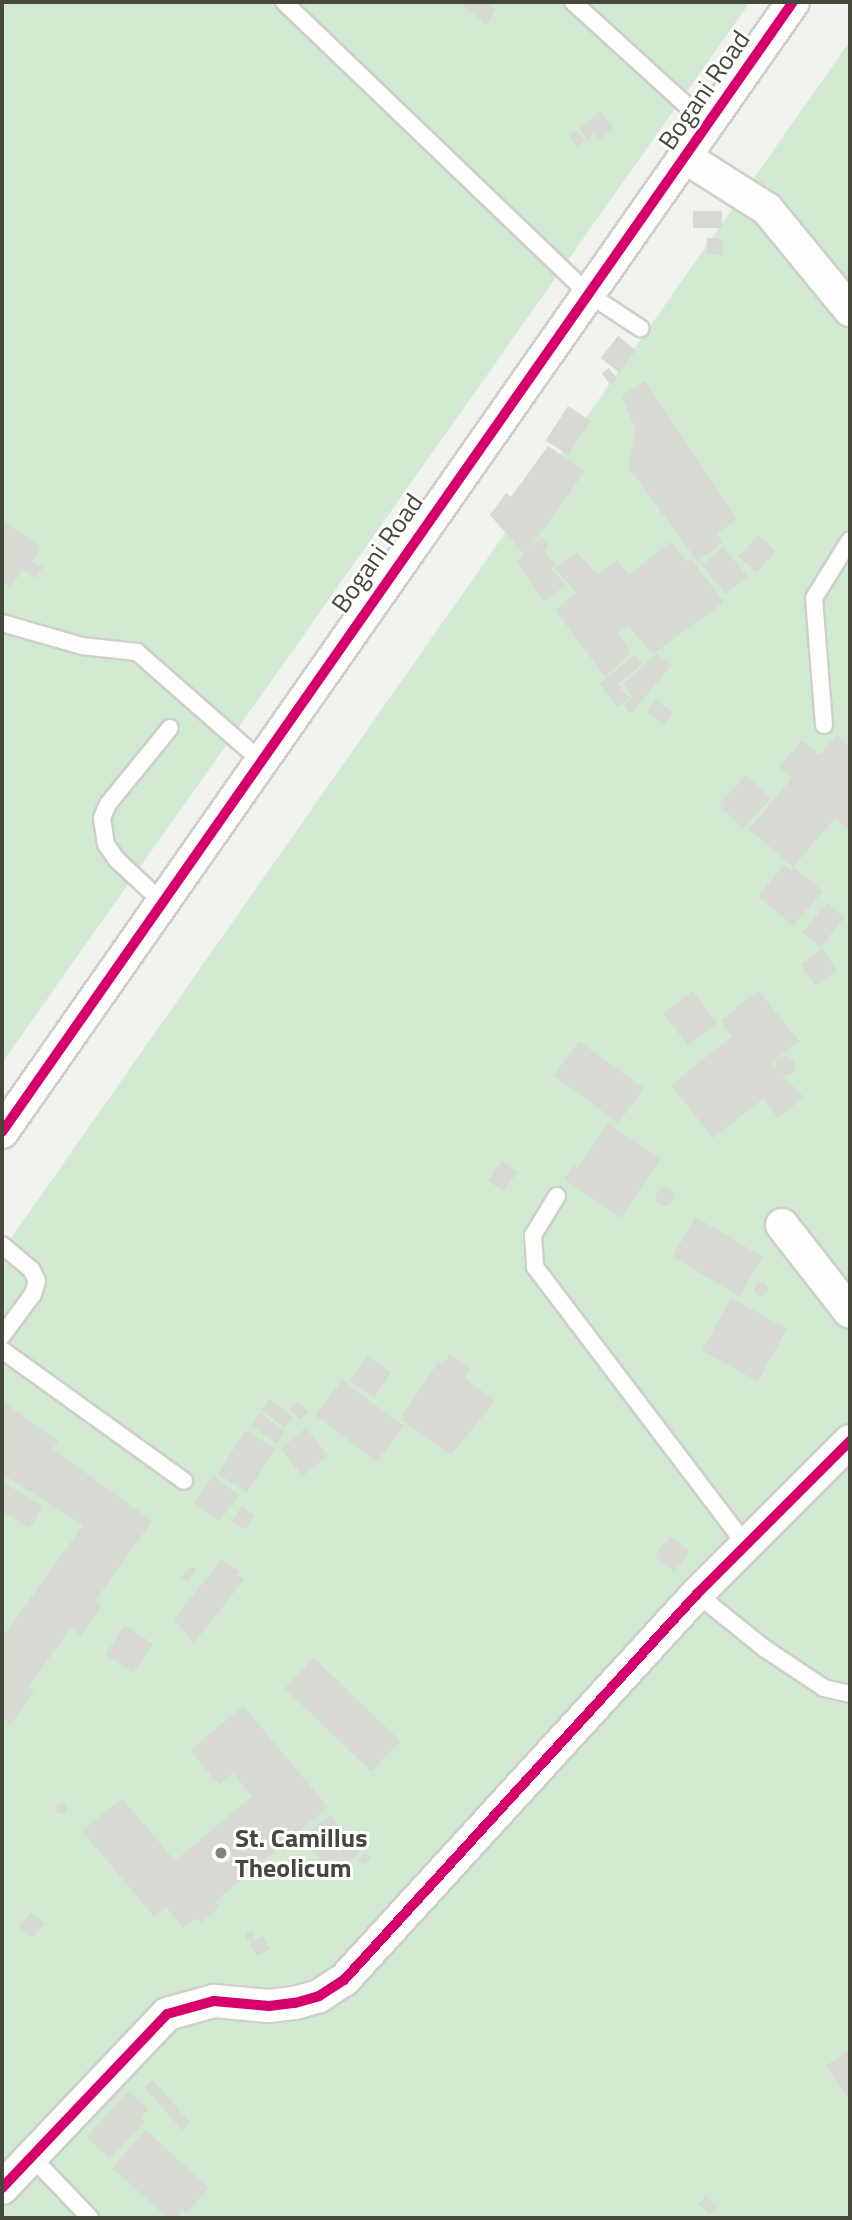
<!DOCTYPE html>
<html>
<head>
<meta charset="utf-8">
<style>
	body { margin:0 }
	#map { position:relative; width:852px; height:2220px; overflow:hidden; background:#f0f2ee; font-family:"Titillium Web",sans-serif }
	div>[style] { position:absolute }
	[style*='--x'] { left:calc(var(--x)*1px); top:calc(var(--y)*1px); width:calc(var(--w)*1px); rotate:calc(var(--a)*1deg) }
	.green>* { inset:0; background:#d2ead2 }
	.building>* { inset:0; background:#d7d9d3; transform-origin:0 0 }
	.round { border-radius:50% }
	.roads { filter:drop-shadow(2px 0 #ced0cb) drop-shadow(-2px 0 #ced0cb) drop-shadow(0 2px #ced0cb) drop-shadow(0 -2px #ced0cb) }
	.lane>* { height:16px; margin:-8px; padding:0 8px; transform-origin:8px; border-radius:8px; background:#fdfdfc }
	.street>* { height:32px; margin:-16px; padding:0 16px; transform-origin:16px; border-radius:16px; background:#fdfdfc }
	.cycleway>* { height:10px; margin:-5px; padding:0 5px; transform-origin:5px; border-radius:5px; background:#d6006c }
	.dots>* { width:19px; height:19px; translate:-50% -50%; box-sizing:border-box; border:4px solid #fff; border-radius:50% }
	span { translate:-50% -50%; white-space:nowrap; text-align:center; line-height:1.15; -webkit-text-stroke:6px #fff; paint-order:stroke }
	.street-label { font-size:26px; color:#45483a }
	.poi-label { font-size:26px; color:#45483a; font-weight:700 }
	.left { translate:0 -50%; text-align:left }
	.frame { position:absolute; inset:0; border:4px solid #45483a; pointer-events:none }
</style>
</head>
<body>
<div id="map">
	<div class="green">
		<div style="clip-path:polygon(2px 2px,750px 2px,2px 1063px)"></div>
		<div style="clip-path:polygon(850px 41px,850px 2218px,2px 2218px,2px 1251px)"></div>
	</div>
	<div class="building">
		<div style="clip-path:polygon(460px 2px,485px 2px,496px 10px,486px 25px)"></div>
		<div style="clip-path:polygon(600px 111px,614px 128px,600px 139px,594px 133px,587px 140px,579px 129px)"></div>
		<div style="left:576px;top:130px;width:14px;height:9px;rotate:51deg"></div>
		<div style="left:693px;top:211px;width:29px;height:17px"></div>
		<div style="left:707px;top:238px;width:16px;height:16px;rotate:4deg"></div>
		<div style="left:618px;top:336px;width:23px;height:28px;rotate:38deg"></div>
		<div style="left:609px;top:368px;width:14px;height:9px;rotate:54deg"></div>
		<div style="clip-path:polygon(645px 381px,737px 519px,717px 534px,722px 543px,698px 562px,629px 468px,635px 427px,621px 396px)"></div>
		<div style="left:568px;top:406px;width:27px;height:41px;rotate:33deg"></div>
		<div style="clip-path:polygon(548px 446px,585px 471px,525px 555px,490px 515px,506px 493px,511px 497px)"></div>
		<div style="clip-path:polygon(2px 521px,41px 546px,32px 561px,43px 567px,36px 578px,22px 570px,11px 587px,2px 581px)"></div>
		<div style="left:758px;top:535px;width:24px;height:29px;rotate:42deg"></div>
		<div style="clip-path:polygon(541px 537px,549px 544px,544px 549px,555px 565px,551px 569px,566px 585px,544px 602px,517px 562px)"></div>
		<div style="clip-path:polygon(670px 542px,688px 562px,691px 559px,724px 602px,653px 654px,629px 627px,618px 632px,631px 653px,605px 677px,555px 610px,576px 592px,554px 569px,577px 552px,598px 575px,616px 560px,629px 575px)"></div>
		<div style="left:723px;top:547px;width:38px;height:28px;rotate:50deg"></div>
		<div style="clip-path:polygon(635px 654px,643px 664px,618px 684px,629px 698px,618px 707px,599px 684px)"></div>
		<div style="clip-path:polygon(656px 654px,672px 665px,630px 714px,624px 706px,632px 696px,623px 684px)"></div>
		<div style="left:656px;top:699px;width:23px;height:15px;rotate:40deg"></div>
		<div style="clip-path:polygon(837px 735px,850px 747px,850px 832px,835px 818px,793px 867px,749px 829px,792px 778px,779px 767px,802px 740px,819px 755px)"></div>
		<div style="left:746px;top:775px;width:34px;height:41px;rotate:43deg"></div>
		<div style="clip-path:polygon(784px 865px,791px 871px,794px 867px,823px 891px,793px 926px,758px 896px)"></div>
		<div style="left:827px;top:903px;width:23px;height:38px;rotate:40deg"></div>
		<div style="left:822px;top:949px;width:26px;height:27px;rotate:54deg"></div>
		<div style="clip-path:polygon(758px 990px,799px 1041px,770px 1064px,804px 1097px,778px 1118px,763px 1099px,713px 1138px,671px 1085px,732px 1036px,720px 1021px)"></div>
		<div style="left:693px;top:991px;width:40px;height:37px;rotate:53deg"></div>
		<div style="left:579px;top:1041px;width:80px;height:43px;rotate:36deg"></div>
		<div class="round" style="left:775px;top:1056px;width:20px;height:20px"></div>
		<div style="clip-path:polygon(608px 1123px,661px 1159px,621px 1218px,564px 1179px,573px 1165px,577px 1168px)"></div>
		<div style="left:502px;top:1161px;width:19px;height:24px;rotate:36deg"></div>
		<div class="round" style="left:656px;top:1188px;width:18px;height:18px"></div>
		<div style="left:696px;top:1217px;width:78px;height:46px;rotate:31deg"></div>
		<div class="round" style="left:754px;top:1282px;width:14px;height:14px"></div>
		<div style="left:731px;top:1298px;width:64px;height:60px;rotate:29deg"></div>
		<div style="clip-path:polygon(450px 1354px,471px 1369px,465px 1378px,495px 1401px,451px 1455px,400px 1419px,439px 1361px,443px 1364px)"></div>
		<div style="left:367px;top:1356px;width:29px;height:30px;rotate:34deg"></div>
		<div style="left:342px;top:1380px;width:77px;height:44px;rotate:37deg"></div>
		<div style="left:270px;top:1399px;width:29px;height:14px;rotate:38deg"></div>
		<div style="clip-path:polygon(2px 1401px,58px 1441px,53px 1449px,152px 1521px,95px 1601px,102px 1606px,81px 1636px,71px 1628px,28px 1687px,34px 1691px,11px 1724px,2px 1717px,2px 1638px,83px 1525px,2px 1474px)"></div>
		<div style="left:298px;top:1402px;width:14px;height:11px;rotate:45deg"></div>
		<div style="left:260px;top:1413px;width:31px;height:15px;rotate:36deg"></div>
		<div style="left:306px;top:1428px;width:35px;height:33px;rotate:51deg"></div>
		<div style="left:246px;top:1430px;width:35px;height:52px;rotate:33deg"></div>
		<div style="left:213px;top:1476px;width:32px;height:33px;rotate:36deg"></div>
		<div style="clip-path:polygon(2px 1482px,43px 1506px,30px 1528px,2px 1511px)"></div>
		<div style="left:242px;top:1506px;width:16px;height:18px;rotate:35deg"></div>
		<div style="left:670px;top:1536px;width:25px;height:26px;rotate:37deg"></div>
		<div style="clip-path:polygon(221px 1560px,240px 1571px,237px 1575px,244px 1580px,194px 1643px,174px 1619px)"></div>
		<div style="clip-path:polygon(191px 1566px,196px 1570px,187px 1582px,181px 1577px)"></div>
		<div style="left:125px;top:1625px;width:34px;height:35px;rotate:34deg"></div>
		<div style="left:314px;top:1658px;width:120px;height:42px;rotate:44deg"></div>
		<div style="clip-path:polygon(243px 1706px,328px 1807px,215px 1902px,219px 1907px,201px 1923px,196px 1918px,184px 1928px,166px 1907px,154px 1917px,82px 1831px,122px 1798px,175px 1861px,252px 1796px,233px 1773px,219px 1785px,190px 1750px)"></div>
		<div class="round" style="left:55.5px;top:1802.5px;width:11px;height:11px"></div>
		<div style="left:330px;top:1815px;width:48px;height:36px;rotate:50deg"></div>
		<div style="left:365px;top:1852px;width:8px;height:11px;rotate:40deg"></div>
		<div style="left:31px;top:1912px;width:18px;height:19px;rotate:41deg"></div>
		<div style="clip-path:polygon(253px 1931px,254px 1940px,246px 1941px,246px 1933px)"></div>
		<div style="left:263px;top:1936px;width:15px;height:15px;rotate:62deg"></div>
		<div style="clip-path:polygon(850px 2049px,850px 2101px,826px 2066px)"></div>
		<div style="left:153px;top:2080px;width:57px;height:11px;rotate:49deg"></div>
		<div style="clip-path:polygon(129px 2091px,148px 2109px,141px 2117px,145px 2122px,109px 2159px,86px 2137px)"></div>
		<div style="clip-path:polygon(146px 2130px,209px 2188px,186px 2213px,183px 2210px,176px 2218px,168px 2218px,112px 2168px)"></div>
		<div style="left:706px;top:2196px;width:16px;height:11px;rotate:45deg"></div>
	</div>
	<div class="roads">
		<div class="lane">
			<div style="--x:284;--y:2;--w:420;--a:43.8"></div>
			<div style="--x:587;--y:293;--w:64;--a:33.4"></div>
			<div style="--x:573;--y:2;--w:183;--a:42.3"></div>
			<div style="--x:2;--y:623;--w:83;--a:16"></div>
			<div style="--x:82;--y:646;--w:55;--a:6.2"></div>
			<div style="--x:137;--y:652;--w:164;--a:41.3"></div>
			<div style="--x:824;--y:725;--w:127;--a:-94.5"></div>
			<div style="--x:814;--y:598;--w:68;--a:-58.2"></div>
			<div style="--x:162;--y:902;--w:62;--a:-137"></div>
			<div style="--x:117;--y:860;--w:19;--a:-125"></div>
			<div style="--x:106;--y:844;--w:26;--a:-99"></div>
			<div style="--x:102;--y:818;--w:15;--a:-67"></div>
			<div style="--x:108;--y:804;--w:98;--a:-50.8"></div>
			<div style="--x:557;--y:1196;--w:46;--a:121.6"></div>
			<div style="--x:533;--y:1235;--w:32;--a:86"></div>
			<div style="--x:535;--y:1267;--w:348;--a:52.8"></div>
			<div style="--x:2;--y:1245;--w:38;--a:40"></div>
			<div style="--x:31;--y:1269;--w:13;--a:63"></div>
			<div style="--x:37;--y:1281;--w:14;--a:107"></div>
			<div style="--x:33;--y:1294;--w:52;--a:126.4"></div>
			<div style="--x:2;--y:1350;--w:224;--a:35.7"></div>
			<div style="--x:697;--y:1594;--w:86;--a:38.9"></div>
			<div style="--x:764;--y:1648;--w:72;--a:33.7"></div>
			<div style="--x:824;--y:1688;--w:27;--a:13"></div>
			<div style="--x:31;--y:2156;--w:86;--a:46.4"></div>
		</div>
		<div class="street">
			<div style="--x:685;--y:157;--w:97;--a:32.4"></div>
			<div style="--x:767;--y:209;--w:131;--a:50.6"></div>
			<div style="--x:2;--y:1132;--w:1379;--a:-55.01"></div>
			<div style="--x:782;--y:1225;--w:110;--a:52"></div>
			<div style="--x:2;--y:2188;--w:240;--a:-46.5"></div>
			<div style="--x:167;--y:2014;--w:49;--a:-15.5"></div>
			<div style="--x:214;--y:2001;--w:55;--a:5.2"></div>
			<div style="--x:269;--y:2006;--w:26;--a:-7"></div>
			<div style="--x:295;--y:2003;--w:25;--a:-16"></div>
			<div style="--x:319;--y:1996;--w:30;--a:-33"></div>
			<div style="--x:344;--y:1980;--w:523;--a:-47.56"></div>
			<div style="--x:697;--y:1594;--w:216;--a:-45"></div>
		</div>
	</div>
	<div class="cycleway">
		<div style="--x:2;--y:1132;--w:1379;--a:-55.01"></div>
		<div style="--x:2;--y:2188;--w:240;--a:-46.5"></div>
		<div style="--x:167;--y:2014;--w:49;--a:-15.5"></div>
		<div style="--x:214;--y:2001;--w:55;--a:5.2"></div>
		<div style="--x:269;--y:2006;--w:26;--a:-7"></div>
		<div style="--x:295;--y:2003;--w:25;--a:-16"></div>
		<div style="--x:319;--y:1996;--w:30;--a:-33"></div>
		<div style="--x:344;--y:1980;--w:523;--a:-47.56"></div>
		<div style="--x:697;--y:1594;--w:216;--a:-45"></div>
	</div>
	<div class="dots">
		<div style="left:221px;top:1853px;background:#818479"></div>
	</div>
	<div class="street-label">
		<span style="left:704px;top:90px;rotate:-55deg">Bogani Road</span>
		<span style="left:377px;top:553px;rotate:-55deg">Bogani Road</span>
	</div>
	<div class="poi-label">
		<span class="left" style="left:235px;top:1853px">St. Camillus<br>Theolicum</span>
	</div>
	<div class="frame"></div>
</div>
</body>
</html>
